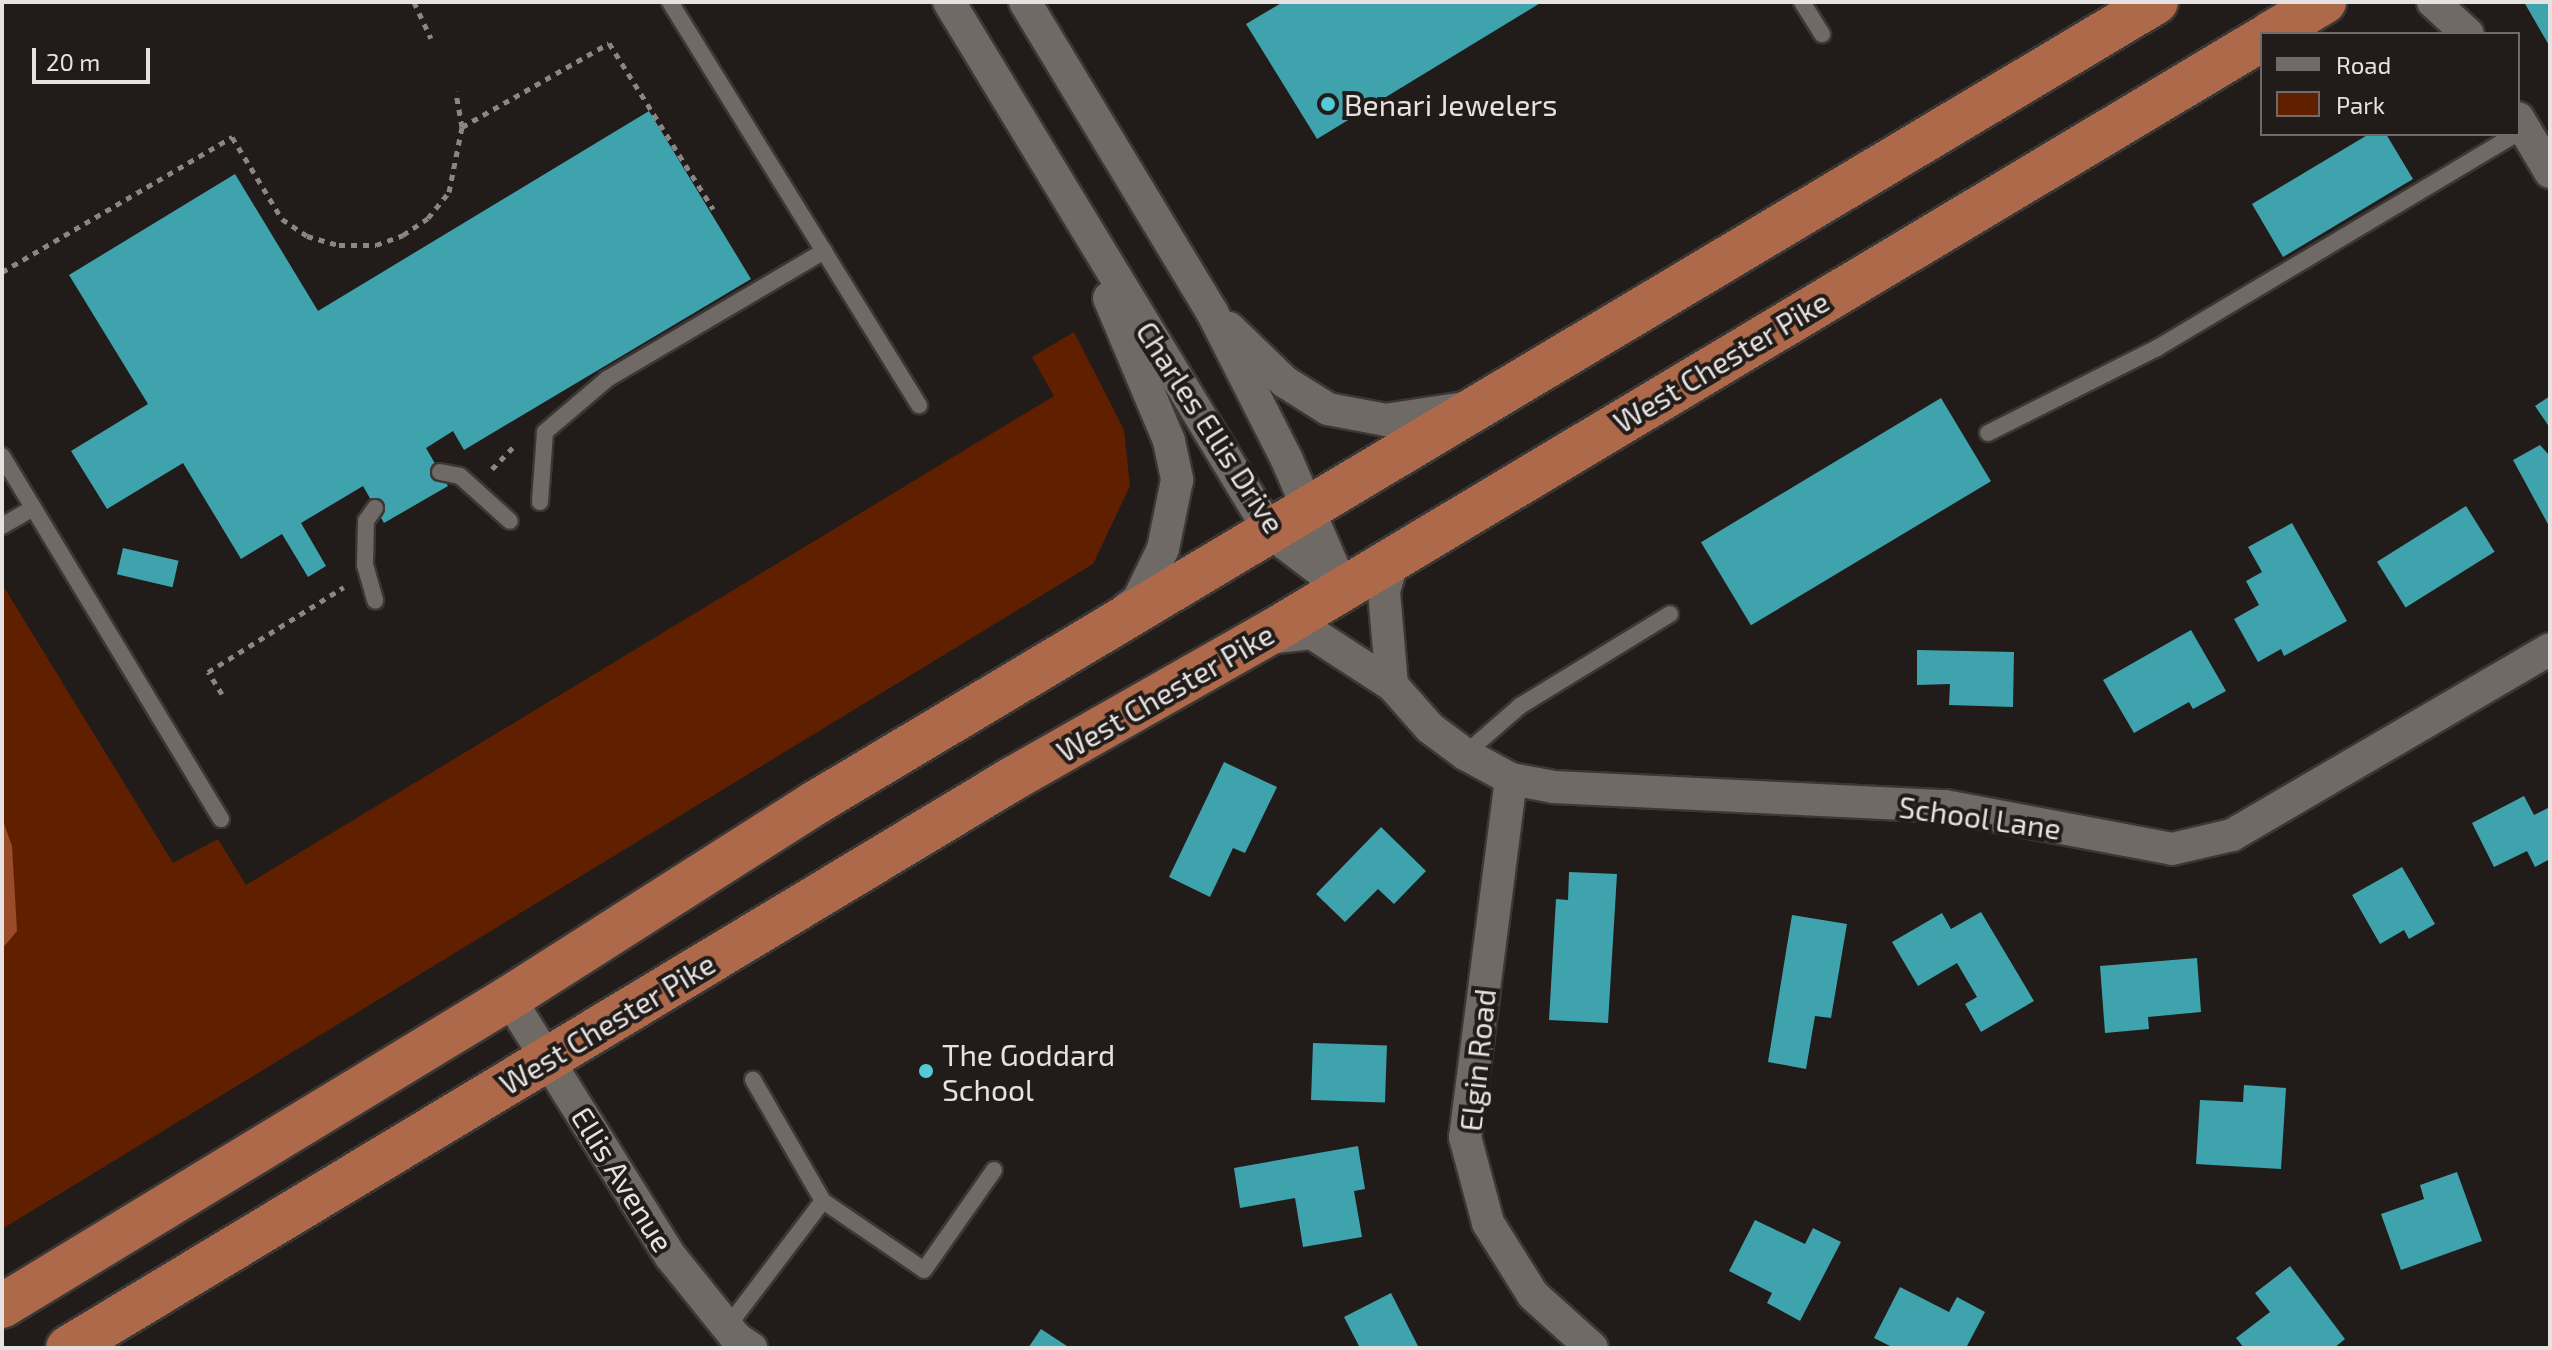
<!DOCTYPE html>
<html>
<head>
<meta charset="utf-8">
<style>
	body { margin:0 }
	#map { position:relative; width:2552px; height:1350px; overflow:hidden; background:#211c1a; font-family:"Exo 2",sans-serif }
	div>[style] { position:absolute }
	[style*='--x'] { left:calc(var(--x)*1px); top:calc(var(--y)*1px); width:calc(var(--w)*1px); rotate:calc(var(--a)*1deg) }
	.green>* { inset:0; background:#602000 }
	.water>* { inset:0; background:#9a4c29 }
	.building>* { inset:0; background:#3ea3ad; transform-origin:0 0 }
	.path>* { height:5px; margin-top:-2.5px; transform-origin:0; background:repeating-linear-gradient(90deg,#8a8684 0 6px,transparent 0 12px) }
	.roads { filter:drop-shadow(2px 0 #3b3735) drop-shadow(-2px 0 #3b3735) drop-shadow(0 2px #3b3735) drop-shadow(0 -2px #3b3735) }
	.service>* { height:16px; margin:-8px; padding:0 8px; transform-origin:8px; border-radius:8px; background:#706a67 }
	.minor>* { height:32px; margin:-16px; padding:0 16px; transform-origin:16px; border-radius:16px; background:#706a67 }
	.trunk>* { height:44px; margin:-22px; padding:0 22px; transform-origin:22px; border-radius:22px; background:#ae684a }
	.dots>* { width:22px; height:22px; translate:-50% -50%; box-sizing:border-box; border:4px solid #211c1a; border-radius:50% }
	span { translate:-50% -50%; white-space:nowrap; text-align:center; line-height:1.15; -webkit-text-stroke:8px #211c1a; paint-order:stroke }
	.poi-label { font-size:30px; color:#e6e2e1 }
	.left { translate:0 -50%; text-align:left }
	.street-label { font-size:30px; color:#e6e2e1 }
	.frame { position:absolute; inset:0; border:4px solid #e6e2e1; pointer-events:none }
	.legend { position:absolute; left:2260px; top:32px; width:260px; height:104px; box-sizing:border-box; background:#211c1a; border:2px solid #706b6a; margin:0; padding:10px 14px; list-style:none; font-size:24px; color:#e6e2e1 }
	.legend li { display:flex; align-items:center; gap:16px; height:40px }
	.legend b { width:40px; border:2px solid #706b6a }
	.scale { position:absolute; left:32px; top:48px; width:118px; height:36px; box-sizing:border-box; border:4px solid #e6e2e1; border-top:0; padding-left:10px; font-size:24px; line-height:28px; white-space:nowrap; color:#e6e2e1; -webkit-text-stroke:6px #211c1a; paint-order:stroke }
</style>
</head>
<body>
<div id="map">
	<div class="green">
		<div style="clip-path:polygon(1074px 332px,1124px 430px,1130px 486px,1093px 564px,2px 1229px,2px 584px,173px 863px,218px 839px,246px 885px,1054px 396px,1032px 357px)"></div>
	</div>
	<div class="water">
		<div style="clip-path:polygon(2px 818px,12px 846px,17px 931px,2px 949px)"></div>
	</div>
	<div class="building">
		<div style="clip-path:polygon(1283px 2px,1542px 2px,1317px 139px,1246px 24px)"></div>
		<div style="clip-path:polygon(2524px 2px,2550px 2px,2550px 47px)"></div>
		<div style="clip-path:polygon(649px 111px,751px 279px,464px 450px,453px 431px,426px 448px,448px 486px,384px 523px,363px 486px,301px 523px,326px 566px,308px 577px,282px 534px,241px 559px,183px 463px,107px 509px,71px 451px,148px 404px,69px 275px,235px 174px,318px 311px)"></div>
		<div style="clip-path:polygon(2369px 134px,2386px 134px,2413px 179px,2283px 257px,2252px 204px)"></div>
		<div style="clip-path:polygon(2550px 396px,2550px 428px,2535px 406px)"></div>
		<div style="left:1941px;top:398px;width:97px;height:280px;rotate:59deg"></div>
		<div style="clip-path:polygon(2540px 445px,2550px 456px,2550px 528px,2513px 460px)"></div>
		<div style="left:2466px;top:506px;width:54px;height:105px;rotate:58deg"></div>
		<div style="clip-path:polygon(2292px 523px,2347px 621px,2284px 656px,2281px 649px,2258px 662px,2234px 619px,2259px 605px,2246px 581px,2262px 572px,2248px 547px)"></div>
		<div style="left:123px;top:548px;width:57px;height:27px;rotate:13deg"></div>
		<div style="clip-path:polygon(2191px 630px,2226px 691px,2193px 709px,2189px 702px,2134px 733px,2103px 680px)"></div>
		<div style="clip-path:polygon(1917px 650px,2014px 652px,2013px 707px,1949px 705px,1950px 684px,1917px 685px)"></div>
		<div style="clip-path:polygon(1224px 762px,1277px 787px,1245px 853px,1233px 848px,1210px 897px,1169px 877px)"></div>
		<div style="clip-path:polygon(2524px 796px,2534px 815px,2550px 807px,2550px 859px,2535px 867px,2527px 851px,2494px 867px,2472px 823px)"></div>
		<div style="clip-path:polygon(1381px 827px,1426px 871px,1394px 904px,1378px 889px,1345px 922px,1316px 894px)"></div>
		<div style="clip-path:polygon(2402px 867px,2435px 924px,2409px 939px,2404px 930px,2380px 944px,2352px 895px)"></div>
		<div style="clip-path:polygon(1569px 872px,1617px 874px,1608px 1023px,1549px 1020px,1556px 899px,1568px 900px)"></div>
		<div style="clip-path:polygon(1981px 912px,2034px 1001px,1981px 1032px,1965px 1004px,1977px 997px,1957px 963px,1918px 986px,1892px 942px,1942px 913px,1951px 929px)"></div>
		<div style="clip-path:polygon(1792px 915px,1847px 924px,1831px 1018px,1815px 1016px,1806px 1069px,1768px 1062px)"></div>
		<div style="clip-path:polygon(2197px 958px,2201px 1012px,2148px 1017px,2149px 1029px,2105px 1033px,2100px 966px)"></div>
		<div style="left:1313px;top:1043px;width:74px;height:57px;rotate:2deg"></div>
		<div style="clip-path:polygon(2244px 1085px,2286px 1088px,2281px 1169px,2196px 1164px,2200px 1100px,2243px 1102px)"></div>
		<div style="clip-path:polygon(1358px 1146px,1365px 1189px,1354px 1191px,1362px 1237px,1303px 1247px,1295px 1198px,1240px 1208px,1234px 1168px)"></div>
		<div style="clip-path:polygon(2457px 1172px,2482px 1241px,2401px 1270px,2381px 1214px,2424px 1199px,2420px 1185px)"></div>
		<div style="clip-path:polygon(1755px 1220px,1805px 1244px,1813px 1228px,1841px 1242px,1800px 1321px,1767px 1303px,1772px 1293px,1729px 1271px)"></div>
		<div style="clip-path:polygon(2290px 1266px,2345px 1339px,2334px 1348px,2244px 1348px,2236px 1338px,2270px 1312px,2255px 1293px)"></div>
		<div style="clip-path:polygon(1900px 1287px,1949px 1312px,1957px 1297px,1985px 1312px,1966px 1348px,1894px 1348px,1874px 1338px)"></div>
		<div style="clip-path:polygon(1391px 1293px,1419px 1348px,1360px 1348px,1344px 1317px)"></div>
		<div style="clip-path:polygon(1041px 1329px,1070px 1348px,1028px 1348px)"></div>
	</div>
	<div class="path">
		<div style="--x:414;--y:2;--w:40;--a:65"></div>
		<div style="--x:462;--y:127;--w:169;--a:-29.7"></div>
		<div style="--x:609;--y:43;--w:196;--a:57.9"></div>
		<div style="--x:2;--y:272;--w:267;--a:-30.4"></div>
		<div style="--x:232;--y:137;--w:96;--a:58.6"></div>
		<div style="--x:282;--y:219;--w:30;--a:34"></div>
		<div style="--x:307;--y:236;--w:33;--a:16"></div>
		<div style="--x:339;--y:245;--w:37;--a:0"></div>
		<div style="--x:376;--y:245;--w:29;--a:-20"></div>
		<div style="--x:403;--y:235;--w:30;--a:-34"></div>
		<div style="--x:428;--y:218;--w:33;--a:-51"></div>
		<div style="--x:449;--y:192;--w:66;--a:-78.7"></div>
		<div style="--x:462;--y:127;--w:36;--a:-100"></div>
		<div style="--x:492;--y:469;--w:32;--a:-46"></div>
		<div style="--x:222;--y:694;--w:26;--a:-122"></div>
		<div style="--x:208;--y:672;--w:160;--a:-32"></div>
	</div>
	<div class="roads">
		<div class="service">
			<div style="--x:670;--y:2;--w:474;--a:58.3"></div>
			<div style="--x:1802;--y:2;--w:38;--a:58"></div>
			<div style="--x:1988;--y:433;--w:189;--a:-26.7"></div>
			<div style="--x:2157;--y:348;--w:418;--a:-30.8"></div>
			<div style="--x:2;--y:456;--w:424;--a:58.9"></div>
			<div style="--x:440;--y:472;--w:20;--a:11"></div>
			<div style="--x:460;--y:476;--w:67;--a:42"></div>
			<div style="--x:540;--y:502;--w:70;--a:-85.9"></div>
			<div style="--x:545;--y:432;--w:82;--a:-40.5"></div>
			<div style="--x:607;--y:379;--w:252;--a:-30.5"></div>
			<div style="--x:375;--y:508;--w:16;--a:125"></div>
			<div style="--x:366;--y:521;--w:44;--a:91.3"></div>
			<div style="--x:365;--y:565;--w:37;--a:74"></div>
			<div style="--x:2;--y:526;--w:36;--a:-30"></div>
			<div style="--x:1465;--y:754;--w:73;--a:-41.1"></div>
			<div style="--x:1520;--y:706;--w:176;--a:-31.5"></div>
			<div style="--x:823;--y:1201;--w:122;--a:34.3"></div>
			<div style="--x:924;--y:1270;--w:122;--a:-55"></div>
			<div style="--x:728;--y:1326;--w:157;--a:-52.8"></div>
			<div style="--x:823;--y:1201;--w:140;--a:-120"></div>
		</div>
		<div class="minor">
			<div style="--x:949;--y:2;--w:621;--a:58.77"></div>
			<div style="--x:1271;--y:533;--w:89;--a:37.3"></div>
			<div style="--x:1025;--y:2;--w:362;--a:58.9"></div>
			<div style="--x:1212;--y:312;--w:166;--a:63.1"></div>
			<div style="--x:1287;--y:460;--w:136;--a:66.6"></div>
			<div style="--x:2433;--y:2;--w:47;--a:42.4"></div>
			<div style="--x:2518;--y:118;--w:63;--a:59.3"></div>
			<div style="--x:1109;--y:298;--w:155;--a:67.2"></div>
			<div style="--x:1169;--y:441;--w:40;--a:78"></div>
			<div style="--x:1177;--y:480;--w:70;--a:101.5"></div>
			<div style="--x:1163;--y:549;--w:57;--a:116.1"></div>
			<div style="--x:1138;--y:600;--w:15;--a:143"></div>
			<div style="--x:1229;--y:328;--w:78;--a:44"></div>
			<div style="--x:1285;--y:382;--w:51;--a:32.1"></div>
			<div style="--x:1328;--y:409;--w:59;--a:10.7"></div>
			<div style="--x:1386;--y:420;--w:73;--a:-8.7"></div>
			<div style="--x:1268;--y:638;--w:44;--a:-6.5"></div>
			<div style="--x:1312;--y:633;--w:95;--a:33"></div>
			<div style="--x:1392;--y:685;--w:57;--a:48.5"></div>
			<div style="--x:1430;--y:728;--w:44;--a:36.6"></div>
			<div style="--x:1465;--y:754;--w:52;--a:28.5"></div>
			<div style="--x:1511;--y:779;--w:44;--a:10.5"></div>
			<div style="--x:1554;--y:787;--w:391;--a:2.8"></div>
			<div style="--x:1945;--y:806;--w:231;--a:10.7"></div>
			<div style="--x:2172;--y:849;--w:62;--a:-13.1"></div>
			<div style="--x:2232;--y:835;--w:368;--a:-30.3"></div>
			<div style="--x:1392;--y:685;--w:94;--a:-94.9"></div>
			<div style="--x:1384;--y:591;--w:35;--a:-74"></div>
			<div style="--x:1511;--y:779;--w:361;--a:97.3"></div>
			<div style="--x:1465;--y:1137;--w:89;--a:75"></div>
			<div style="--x:1488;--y:1223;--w:85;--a:58"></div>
			<div style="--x:1533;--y:1295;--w:79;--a:41.9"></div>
			<div style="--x:509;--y:998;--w:305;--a:58"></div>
			<div style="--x:671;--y:1257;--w:105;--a:51.2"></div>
			<div style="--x:737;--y:1339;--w:17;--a:33"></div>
		</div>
		<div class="trunk">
			<div style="--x:2270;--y:34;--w:63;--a:-30.7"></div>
			<div style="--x:2;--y:1306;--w:593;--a:-31.28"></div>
			<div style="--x:509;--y:998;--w:363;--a:-32.5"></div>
			<div style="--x:815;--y:803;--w:1562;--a:-30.85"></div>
			<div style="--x:68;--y:1348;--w:1104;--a:-31.07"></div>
			<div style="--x:1014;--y:778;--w:298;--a:-29.6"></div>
			<div style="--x:1273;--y:631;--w:1153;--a:-30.9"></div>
		</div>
	</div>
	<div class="dots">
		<div style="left:1328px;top:104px;background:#52cbd7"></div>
		<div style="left:926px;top:1071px;background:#52cbd7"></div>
	</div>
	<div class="poi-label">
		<span class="left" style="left:1344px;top:104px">Benari Jewelers</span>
		<span class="left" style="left:942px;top:1071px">The Goddard<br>School</span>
	</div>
	<div class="street-label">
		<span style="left:1721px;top:361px;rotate:-31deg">West Chester Pike</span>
		<span style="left:1211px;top:427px;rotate:57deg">Charles Ellis Drive</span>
		<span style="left:1165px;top:692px;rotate:-30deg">West Chester Pike</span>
		<span style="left:1980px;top:817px;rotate:8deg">School Lane</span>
		<span style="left:607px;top:1023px;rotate:-31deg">West Chester Pike</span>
		<span style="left:1477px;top:1060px;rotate:-84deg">Elgin Road</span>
		<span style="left:623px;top:1179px;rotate:58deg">Ellis Avenue</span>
	</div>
	<div class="frame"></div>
	<ul class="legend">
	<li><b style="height:10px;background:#706a67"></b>Road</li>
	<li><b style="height:22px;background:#602000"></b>Park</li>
	</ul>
	<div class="scale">20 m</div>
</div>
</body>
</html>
